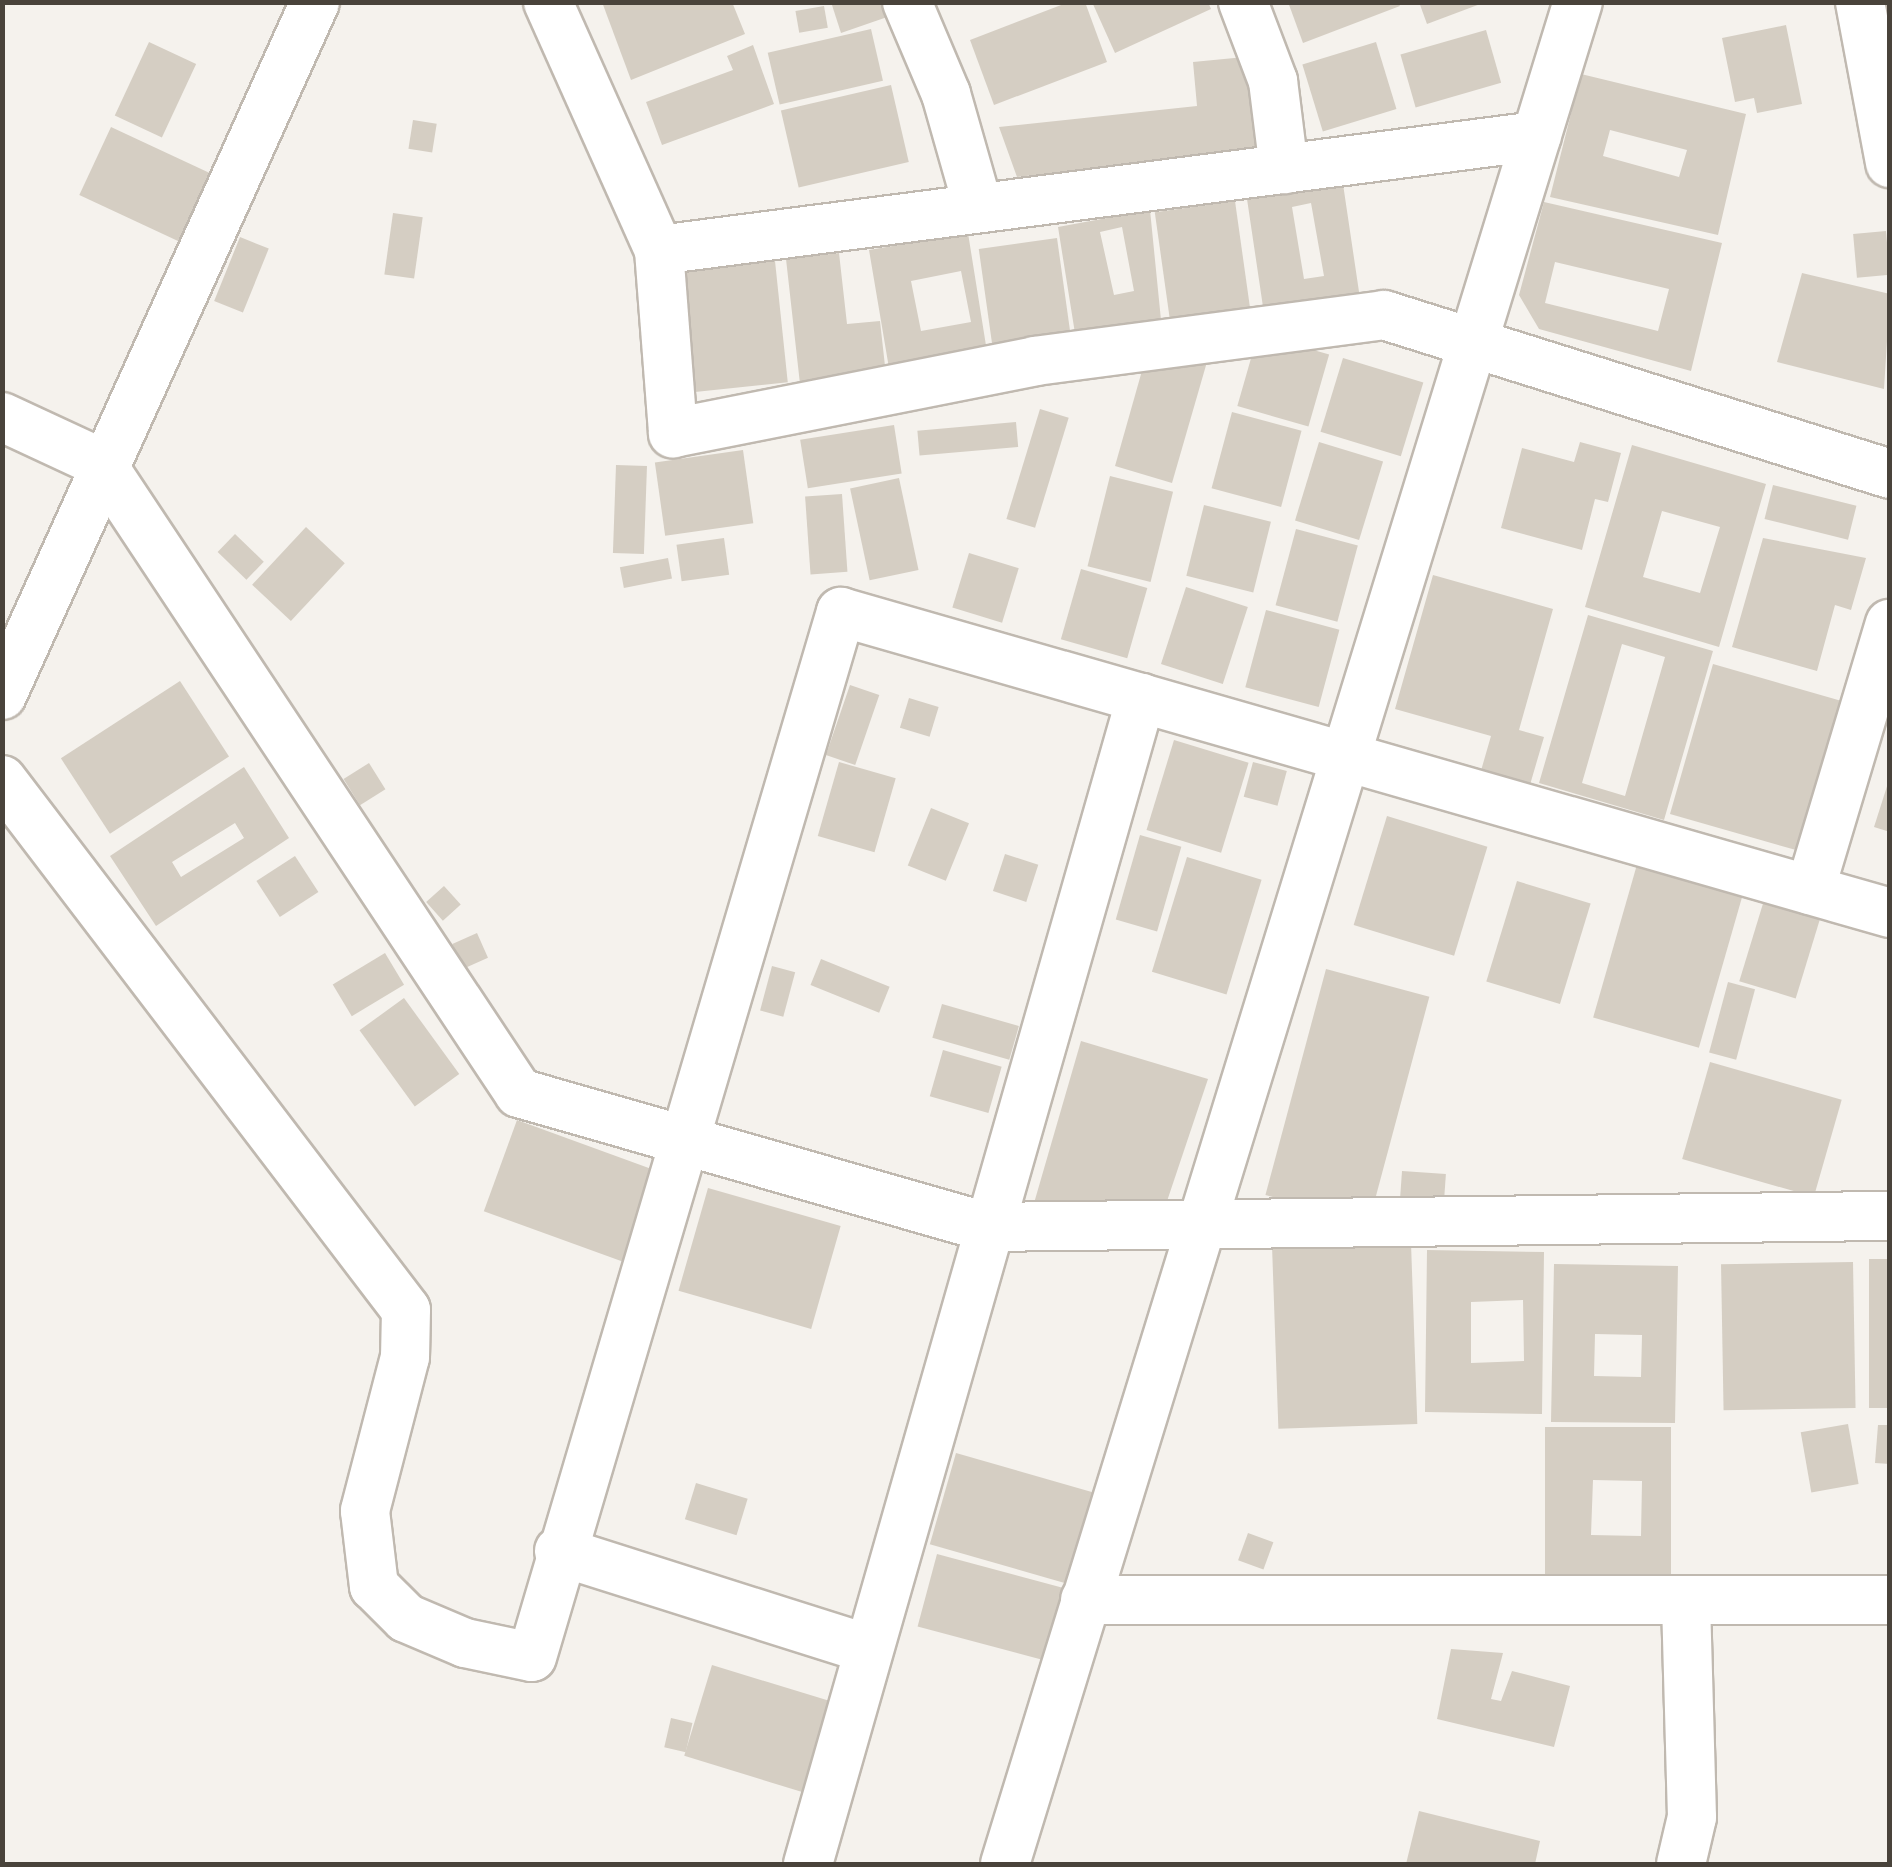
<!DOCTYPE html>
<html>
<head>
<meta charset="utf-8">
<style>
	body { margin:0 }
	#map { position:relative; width:1892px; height:1867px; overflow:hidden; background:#f5f2ed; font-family:Mulish,sans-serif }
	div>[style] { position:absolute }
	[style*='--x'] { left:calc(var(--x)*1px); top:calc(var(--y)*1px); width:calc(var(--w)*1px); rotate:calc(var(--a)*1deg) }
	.building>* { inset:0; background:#d5cec3; transform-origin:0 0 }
	.roads { filter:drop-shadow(2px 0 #c0b9b0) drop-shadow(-2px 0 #c0b9b0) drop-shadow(0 2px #c0b9b0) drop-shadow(0 -2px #c0b9b0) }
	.street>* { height:48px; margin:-24px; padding:0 24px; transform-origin:24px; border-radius:24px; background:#fff }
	span { translate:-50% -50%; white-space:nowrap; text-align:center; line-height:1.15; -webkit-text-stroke:10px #fff; paint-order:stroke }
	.frame { position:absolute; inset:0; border:5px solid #49433b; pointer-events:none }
</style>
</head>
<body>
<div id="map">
	<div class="building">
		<div style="clip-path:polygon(602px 2px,732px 2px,745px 34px,631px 80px)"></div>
		<div style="clip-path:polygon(831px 2px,888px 2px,893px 15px,841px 33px)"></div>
		<div style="clip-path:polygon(1069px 2px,1085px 2px,1107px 62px,994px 105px,970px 40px)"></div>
		<div style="clip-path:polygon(1092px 2px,1208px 2px,1211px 9px,1115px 53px)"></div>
		<div style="clip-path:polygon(1288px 2px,1398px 2px,1400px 6px,1303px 43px)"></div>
		<div style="clip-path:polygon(1419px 2px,1483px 2px,1483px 3px,1427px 24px)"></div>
		<div style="left:824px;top:6px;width:22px;height:29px;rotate:80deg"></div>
		<div style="clip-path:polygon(1786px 25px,1802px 104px,1757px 113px,1754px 98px,1735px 102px,1722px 38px)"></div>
		<div style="left:871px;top:29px;width:53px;height:106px;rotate:77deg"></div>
		<div style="left:1486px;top:30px;width:55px;height:89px;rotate:74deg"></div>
		<div style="left:149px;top:42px;width:52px;height:81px;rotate:25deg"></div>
		<div style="left:1376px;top:42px;width:70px;height:77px;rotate:73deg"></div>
		<div style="clip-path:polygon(753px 45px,774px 104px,662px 145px,646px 102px,733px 70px,727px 56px)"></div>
		<div style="clip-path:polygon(1255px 56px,1265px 150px,1017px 177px,999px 127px,1197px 106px,1193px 62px)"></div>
		<div style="clip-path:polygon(evenodd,1581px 74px,1746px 114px,1718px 235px,1550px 197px,1581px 74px,1610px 130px,1687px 150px,1679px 177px,1603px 156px,1610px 130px)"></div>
		<div style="left:891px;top:85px;width:79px;height:113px;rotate:77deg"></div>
		<div style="left:413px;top:120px;width:24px;height:29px;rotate:9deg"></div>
		<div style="left:111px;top:127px;width:129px;height:75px;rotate:25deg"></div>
		<div style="clip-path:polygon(evenodd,1343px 184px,1362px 312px,1266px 327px,1247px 199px,1343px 184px,1311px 203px,1324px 276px,1304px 279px,1292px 207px,1311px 203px)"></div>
		<div style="left:1235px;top:201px;width:127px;height:81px;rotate:82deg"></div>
		<div style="clip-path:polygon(evenodd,1544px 202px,1722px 243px,1691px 371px,1539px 329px,1519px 295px,1544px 202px,1555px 262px,1669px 289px,1658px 331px,1545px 303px,1555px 262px)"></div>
		<div style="clip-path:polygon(evenodd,1150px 210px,1163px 340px,1078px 352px,1058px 227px,1150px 210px,1122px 227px,1134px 291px,1114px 295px,1100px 232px,1122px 227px)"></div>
		<div style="left:393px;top:213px;width:30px;height:62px;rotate:8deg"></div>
		<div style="left:1886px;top:231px;width:44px;height:33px;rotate:85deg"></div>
		<div style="clip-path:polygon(evenodd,968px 233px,988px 358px,890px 374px,869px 250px,968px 233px,961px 271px,971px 322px,921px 331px,911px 281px,961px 271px)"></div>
		<div style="left:240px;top:237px;width:31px;height:69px;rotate:22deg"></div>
		<div style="left:1057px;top:238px;width:104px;height:79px;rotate:82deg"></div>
		<div style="clip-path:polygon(839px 253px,847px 324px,880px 321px,886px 375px,800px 384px,786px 259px)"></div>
		<div style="left:775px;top:261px;width:122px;height:110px;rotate:84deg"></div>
		<div style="clip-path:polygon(1802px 273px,1890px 294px,1884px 389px,1777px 362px)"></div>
		<div style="left:1258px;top:334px;width:74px;height:75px;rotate:16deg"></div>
		<div style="clip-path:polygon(1211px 348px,1172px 483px,1115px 466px,1147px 353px)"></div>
		<div style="left:1343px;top:358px;width:84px;height:77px;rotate:17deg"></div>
		<div style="left:1040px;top:409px;width:30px;height:115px;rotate:17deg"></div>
		<div style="left:1232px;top:412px;width:72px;height:79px;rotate:15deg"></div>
		<div style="left:1016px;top:422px;width:25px;height:99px;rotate:85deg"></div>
		<div style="left:894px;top:425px;width:49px;height:95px;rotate:81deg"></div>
		<div style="left:1319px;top:442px;width:67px;height:82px;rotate:17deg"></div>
		<div style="clip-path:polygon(1580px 442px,1621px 453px,1608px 502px,1595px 499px,1582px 550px,1501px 528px,1522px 448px,1574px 462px)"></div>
		<div style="clip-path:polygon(evenodd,1632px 445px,1766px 484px,1719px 647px,1585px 607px,1632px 445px,1662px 511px,1720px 527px,1700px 593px,1643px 577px,1662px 511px)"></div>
		<div style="left:743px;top:450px;width:74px;height:89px;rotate:82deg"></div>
		<div style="left:616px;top:465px;width:31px;height:88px;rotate:2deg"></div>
		<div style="left:1110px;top:476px;width:65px;height:93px;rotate:14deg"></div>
		<div style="left:899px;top:478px;width:94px;height:50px;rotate:78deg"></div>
		<div style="left:1773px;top:485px;width:86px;height:35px;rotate:14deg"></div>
		<div style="left:842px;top:494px;width:78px;height:37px;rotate:86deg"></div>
		<div style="left:1204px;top:505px;width:69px;height:73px;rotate:14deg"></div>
		<div style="left:306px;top:527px;width:53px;height:79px;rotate:43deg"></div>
		<div style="left:1296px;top:529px;width:64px;height:79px;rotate:15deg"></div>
		<div style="left:235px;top:534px;width:40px;height:25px;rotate:44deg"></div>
		<div style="left:724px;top:538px;width:37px;height:48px;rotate:82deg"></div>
		<div style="clip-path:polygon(1763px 538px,1866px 558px,1851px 610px,1835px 605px,1817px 671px,1732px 647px)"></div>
		<div style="left:969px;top:553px;width:52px;height:57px;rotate:17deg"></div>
		<div style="left:668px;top:558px;width:21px;height:49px;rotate:79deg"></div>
		<div style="left:1081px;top:569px;width:69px;height:73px;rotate:16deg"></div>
		<div style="clip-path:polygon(1433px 575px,1553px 609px,1519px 730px,1544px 737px,1527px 795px,1478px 781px,1491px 736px,1395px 709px)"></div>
		<div style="left:1186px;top:587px;width:65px;height:81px;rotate:18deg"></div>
		<div style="left:1266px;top:610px;width:76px;height:80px;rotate:15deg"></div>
		<div style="clip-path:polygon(evenodd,1588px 615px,1713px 651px,1664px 820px,1539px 783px,1588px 615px,1622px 644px,1665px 657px,1625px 796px,1582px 783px,1622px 644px)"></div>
		<div style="left:1713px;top:664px;width:132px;height:156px;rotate:16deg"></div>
		<div style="left:180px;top:681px;width:90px;height:142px;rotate:57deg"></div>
		<div style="left:850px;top:685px;width:31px;height:74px;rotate:19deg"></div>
		<div style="left:909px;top:698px;width:31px;height:31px;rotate:17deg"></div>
		<div style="left:1174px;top:740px;width:78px;height:94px;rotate:17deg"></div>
		<div style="left:839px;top:762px;width:59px;height:77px;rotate:16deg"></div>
		<div style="left:1253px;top:762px;width:35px;height:36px;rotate:15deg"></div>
		<div style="left:369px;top:763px;width:31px;height:30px;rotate:58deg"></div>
		<div style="clip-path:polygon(evenodd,244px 767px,289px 838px,156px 926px,110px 856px,244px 767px,235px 823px,244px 838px,181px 877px,172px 862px,235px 823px)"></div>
		<div style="clip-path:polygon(1889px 780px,1890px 780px,1890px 832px,1874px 827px)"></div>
		<div style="left:931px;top:808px;width:41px;height:62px;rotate:22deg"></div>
		<div style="left:1387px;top:816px;width:105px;height:114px;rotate:17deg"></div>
		<div style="left:1140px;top:835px;width:43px;height:88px;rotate:16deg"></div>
		<div style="left:1005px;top:854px;width:35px;height:39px;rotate:18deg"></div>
		<div style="left:1640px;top:854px;width:110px;height:170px;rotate:16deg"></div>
		<div style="left:295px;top:856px;width:43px;height:46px;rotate:57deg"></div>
		<div style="left:1187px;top:857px;width:78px;height:120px;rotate:17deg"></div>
		<div style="left:1517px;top:881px;width:77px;height:105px;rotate:17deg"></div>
		<div style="left:444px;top:886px;width:25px;height:24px;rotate:48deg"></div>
		<div style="left:1765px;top:897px;width:59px;height:88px;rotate:17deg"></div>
		<div style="left:477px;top:933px;width:27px;height:27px;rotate:66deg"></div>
		<div style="left:385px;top:953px;width:37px;height:61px;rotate:59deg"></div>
		<div style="left:821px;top:959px;width:74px;height:28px;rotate:22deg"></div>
		<div style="left:772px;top:966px;width:24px;height:46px;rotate:15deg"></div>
		<div style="left:1326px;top:969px;width:107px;height:234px;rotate:15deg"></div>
		<div style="left:1728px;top:982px;width:28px;height:73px;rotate:15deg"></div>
		<div style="left:404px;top:998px;width:94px;height:55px;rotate:54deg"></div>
		<div style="left:942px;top:1004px;width:80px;height:35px;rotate:16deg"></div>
		<div style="clip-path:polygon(1081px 1041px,1208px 1079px,1159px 1225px,1032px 1210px)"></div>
		<div style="left:943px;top:1050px;width:61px;height:48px;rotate:16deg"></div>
		<div style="left:1710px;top:1062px;width:137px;height:101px;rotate:16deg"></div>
		<div style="left:517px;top:1120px;width:157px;height:97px;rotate:20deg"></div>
		<div style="left:1402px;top:1171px;width:44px;height:29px;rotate:4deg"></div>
		<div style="left:708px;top:1188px;width:138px;height:107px;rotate:16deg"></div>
		<div style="left:1411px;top:1243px;width:181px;height:139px;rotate:88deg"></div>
		<div style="clip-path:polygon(evenodd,1427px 1250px,1544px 1252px,1542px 1414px,1425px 1412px,1427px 1250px,1523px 1300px,1524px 1361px,1471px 1363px,1471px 1302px,1523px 1300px)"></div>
		<div style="left:1869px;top:1259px;width:21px;height:149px"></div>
		<div style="left:1853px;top:1262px;width:146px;height:132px;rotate:89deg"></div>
		<div style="clip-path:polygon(evenodd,1554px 1264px,1678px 1266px,1675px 1423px,1551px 1422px,1554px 1264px,1595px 1334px,1642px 1335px,1641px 1377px,1594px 1376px,1595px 1334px)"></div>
		<div style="left:1848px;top:1424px;width:61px;height:48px;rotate:80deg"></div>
		<div style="clip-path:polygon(1878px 1425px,1890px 1425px,1890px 1464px,1875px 1463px)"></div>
		<div style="clip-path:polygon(evenodd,1545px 1427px,1671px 1427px,1671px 1574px,1545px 1574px,1545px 1427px,1593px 1480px,1642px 1481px,1641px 1536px,1591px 1535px,1593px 1480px)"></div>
		<div style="left:956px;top:1453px;width:143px;height:95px;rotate:16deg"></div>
		<div style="left:696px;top:1483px;width:54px;height:38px;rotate:17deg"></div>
		<div style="left:1248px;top:1533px;width:27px;height:29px;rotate:20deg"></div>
		<div style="left:937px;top:1554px;width:130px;height:75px;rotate:15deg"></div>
		<div style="clip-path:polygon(1451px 1649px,1503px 1653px,1491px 1699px,1501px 1701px,1512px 1671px,1570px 1686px,1554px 1747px,1437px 1719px)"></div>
		<div style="left:712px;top:1665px;width:137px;height:95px;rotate:17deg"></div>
		<div style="left:671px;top:1718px;width:22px;height:30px;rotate:13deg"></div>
		<div style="clip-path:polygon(1419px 1811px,1540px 1841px,1535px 1864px,1406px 1864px)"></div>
	</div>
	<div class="roads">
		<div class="street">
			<div style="--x:548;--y:2;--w:272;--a:65.9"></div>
			<div style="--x:659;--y:250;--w:184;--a:85.6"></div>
			<div style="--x:673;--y:433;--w:369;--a:-11.2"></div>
			<div style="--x:1035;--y:361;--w:352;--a:-7.5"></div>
			<div style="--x:1384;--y:315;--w:530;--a:17.44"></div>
			<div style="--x:907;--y:2;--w:100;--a:67"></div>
			<div style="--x:946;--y:94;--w:116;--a:74.1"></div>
			<div style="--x:1243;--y:2;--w:85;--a:69.2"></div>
			<div style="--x:1273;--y:81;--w:89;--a:82.9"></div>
			<div style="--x:1860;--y:2;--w:164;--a:79.4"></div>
			<div style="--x:659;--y:250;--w:885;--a:-7.4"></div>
			<div style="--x:2;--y:417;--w:109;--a:24.9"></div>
			<div style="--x:101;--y:463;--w:756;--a:56.44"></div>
			<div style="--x:519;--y:1093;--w:485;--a:16"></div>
			<div style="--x:985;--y:1227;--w:905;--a:-0.7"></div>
			<div style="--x:2;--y:695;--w:760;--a:-65.69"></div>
			<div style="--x:2;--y:780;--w:666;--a:52.68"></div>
			<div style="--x:406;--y:1310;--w:47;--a:91.2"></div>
			<div style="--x:405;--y:1357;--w:159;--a:104.6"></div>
			<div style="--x:365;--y:1511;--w:76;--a:83.2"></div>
			<div style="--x:374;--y:1586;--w:45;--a:45"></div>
			<div style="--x:406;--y:1618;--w:64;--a:23"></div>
			<div style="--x:465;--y:1643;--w:68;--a:11.8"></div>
			<div style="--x:532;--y:1657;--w:1090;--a:-73.53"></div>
			<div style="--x:841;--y:612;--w:1091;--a:16.01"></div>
			<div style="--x:1810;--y:890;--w:278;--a:-73.3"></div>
			<div style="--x:559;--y:1551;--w:324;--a:17.6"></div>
			<div style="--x:1085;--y:1600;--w:805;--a:0"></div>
			<div style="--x:808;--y:1864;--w:1213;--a:-74.06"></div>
			<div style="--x:1005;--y:1864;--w:1948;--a:-72.9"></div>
			<div style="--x:1681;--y:1864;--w:48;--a:-76.8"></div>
			<div style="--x:1692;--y:1817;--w:217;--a:-91.6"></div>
		</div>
	</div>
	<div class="frame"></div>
</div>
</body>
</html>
